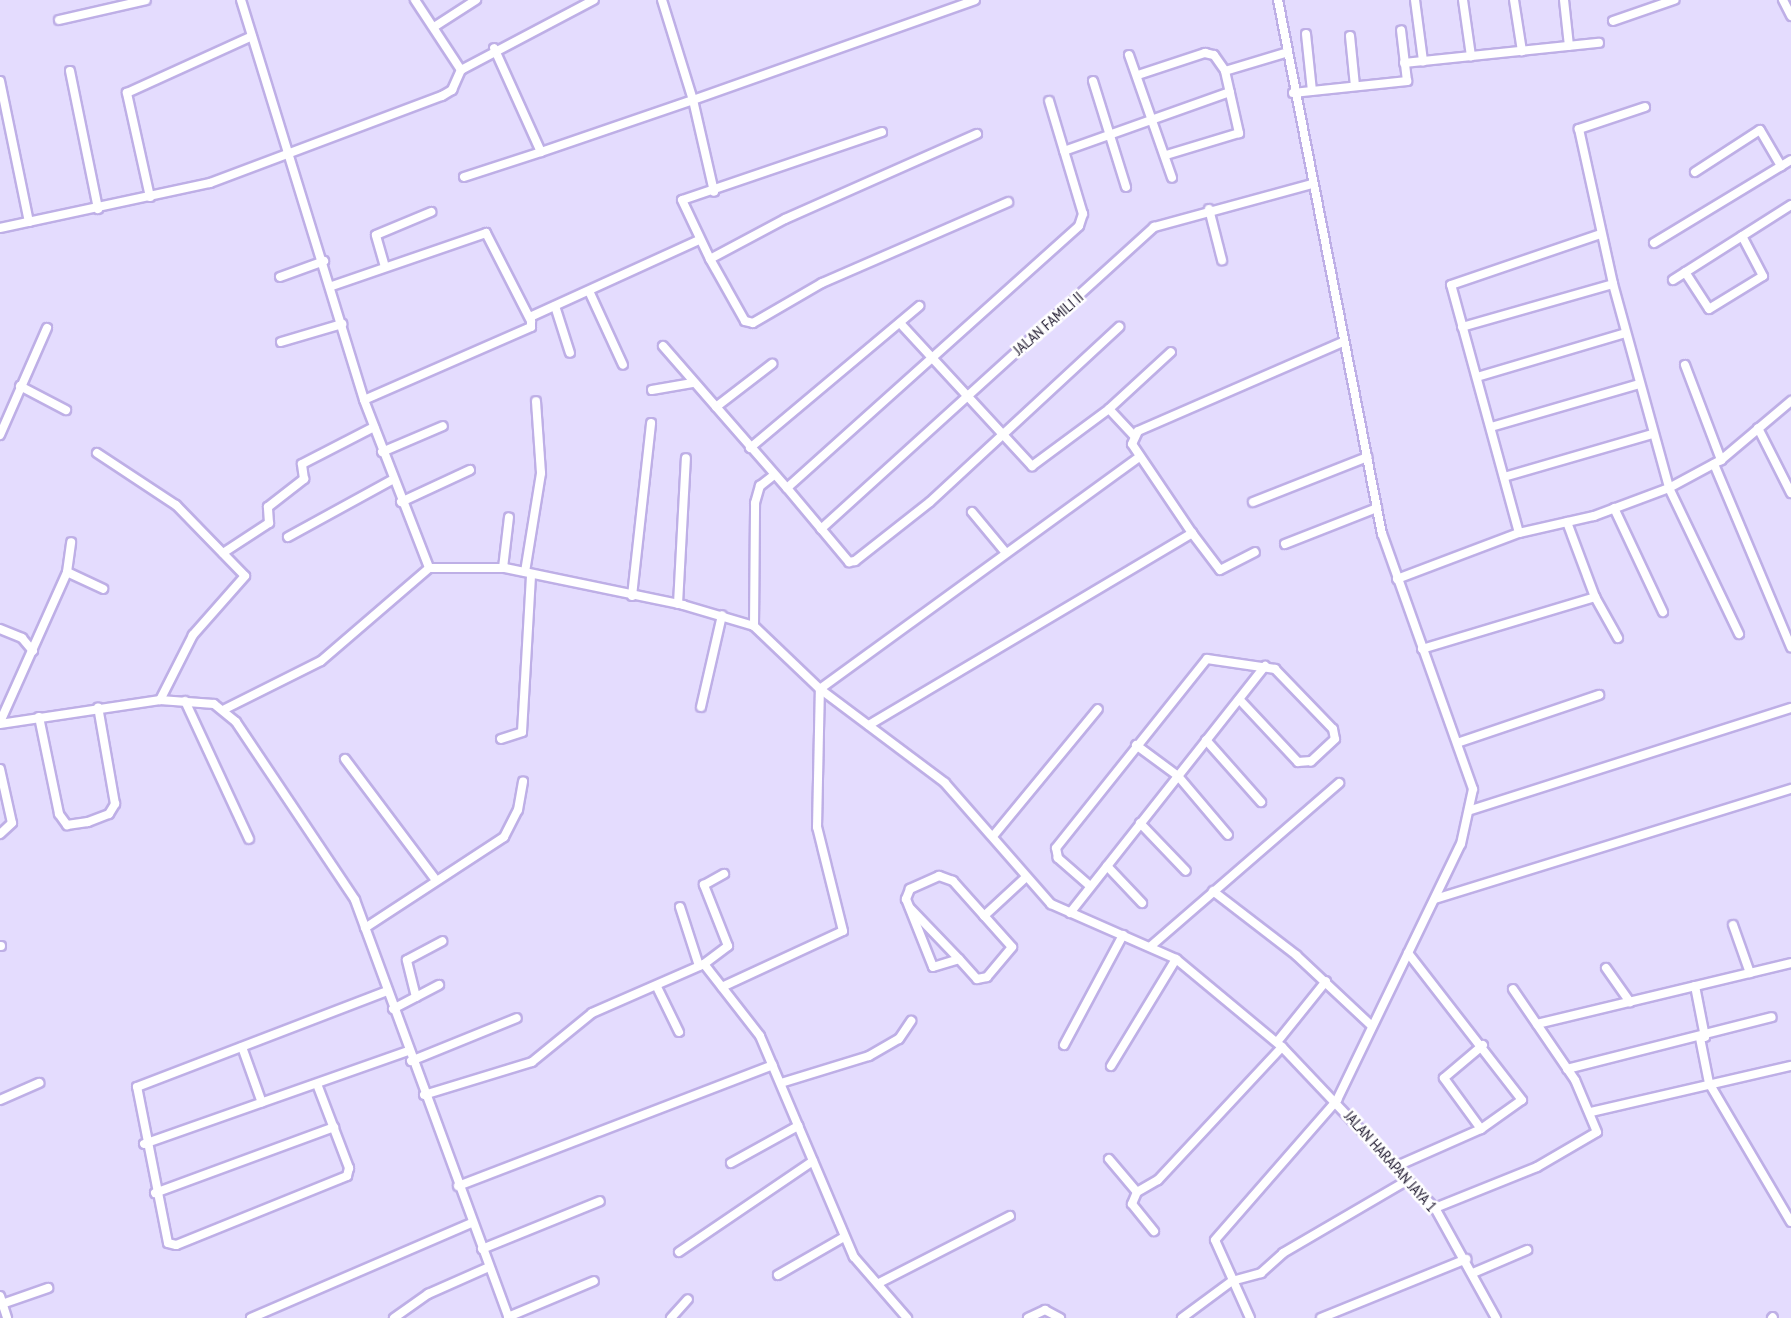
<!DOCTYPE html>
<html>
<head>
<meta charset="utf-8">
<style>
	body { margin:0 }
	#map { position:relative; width:1791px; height:1318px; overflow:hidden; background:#e4dcfe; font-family:"PT Sans Narrow",sans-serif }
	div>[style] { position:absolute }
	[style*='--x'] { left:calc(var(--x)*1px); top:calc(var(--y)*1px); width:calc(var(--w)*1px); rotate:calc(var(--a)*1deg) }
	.roads { filter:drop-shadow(2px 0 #beafe6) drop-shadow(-2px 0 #beafe6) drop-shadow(0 2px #beafe6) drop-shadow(0 -2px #beafe6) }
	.minor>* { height:8px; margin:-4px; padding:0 4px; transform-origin:4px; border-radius:4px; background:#fff }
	span { translate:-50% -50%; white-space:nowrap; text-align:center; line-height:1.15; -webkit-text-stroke:5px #fff; paint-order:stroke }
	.street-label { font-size:16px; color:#272136 }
</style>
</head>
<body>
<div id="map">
	<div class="roads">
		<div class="minor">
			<div style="--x:241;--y:0;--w:418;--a:72.9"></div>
			<div style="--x:364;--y:400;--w:180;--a:68.8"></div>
			<div style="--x:662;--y:0;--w:105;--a:72.8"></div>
			<div style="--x:693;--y:100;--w:299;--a:-19.5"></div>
			<div style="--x:1415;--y:0;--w:62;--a:82.5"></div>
			<div style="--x:1463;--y:0;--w:57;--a:81.9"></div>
			<div style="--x:1514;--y:0;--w:52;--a:81.1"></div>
			<div style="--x:1564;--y:0;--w:46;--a:83.8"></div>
			<div style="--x:1783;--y:0;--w:18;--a:63"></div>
			<div style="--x:59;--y:20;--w:89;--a:-12.9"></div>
			<div style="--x:1613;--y:21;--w:65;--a:-19"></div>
			<div style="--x:434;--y:27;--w:50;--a:-32.7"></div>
			<div style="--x:1306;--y:34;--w:57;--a:84"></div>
			<div style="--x:1350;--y:36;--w:50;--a:84.3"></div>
			<div style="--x:1129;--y:55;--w:130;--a:70.7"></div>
			<div style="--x:1404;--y:63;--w:196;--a:-5.9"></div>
			<div style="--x:461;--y:70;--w:150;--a:-27.8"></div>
			<div style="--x:70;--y:71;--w:141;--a:78.5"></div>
			<div style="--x:1225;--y:71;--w:63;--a:-16.7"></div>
			<div style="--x:1138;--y:75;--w:71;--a:-18.2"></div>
			<div style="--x:1205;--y:53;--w:9;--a:13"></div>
			<div style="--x:1214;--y:55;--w:19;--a:55"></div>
			<div style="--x:1225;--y:71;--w:64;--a:77.3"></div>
			<div style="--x:1239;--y:133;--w:76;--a:163.2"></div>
			<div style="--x:0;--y:81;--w:144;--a:78.4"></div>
			<div style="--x:1093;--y:81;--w:111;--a:72.7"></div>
			<div style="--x:1293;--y:93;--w:115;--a:-6"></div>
			<div style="--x:1407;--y:81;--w:51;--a:-96.7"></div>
			<div style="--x:1645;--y:107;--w:70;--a:161.6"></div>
			<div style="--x:1579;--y:129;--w:159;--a:77.6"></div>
			<div style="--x:1613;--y:284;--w:212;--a:74.6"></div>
			<div style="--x:1669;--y:488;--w:162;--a:64.4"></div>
			<div style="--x:882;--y:132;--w:211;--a:161.2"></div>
			<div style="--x:682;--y:200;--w:65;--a:64.6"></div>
			<div style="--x:710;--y:259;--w:85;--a:-28.1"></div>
			<div style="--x:785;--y:219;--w:210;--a:-23.9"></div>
			<div style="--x:1064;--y:151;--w:176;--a:-19.6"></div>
			<div style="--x:541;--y:152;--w:161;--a:-18.9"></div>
			<div style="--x:693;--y:100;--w:94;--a:77.1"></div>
			<div style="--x:1695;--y:172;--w:77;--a:-32.9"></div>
			<div style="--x:1760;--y:130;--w:42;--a:59.7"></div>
			<div style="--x:464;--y:177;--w:81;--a:-18"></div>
			<div style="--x:541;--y:152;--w:114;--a:-114.3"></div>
			<div style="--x:150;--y:197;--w:107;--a:-102.5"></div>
			<div style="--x:127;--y:93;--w:137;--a:-24.5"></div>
			<div style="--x:1209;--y:209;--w:53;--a:75.7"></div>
			<div style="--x:0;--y:228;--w:215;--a:-12.1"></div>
			<div style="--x:210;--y:183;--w:248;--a:-20.6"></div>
			<div style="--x:442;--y:96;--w:12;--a:-31"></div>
			<div style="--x:452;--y:90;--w:22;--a:-66"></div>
			<div style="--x:461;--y:70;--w:84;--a:-123.3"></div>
			<div style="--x:1654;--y:243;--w:160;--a:-31.2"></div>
			<div style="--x:710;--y:259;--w:71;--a:60.6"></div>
			<div style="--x:745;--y:321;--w:8;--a:14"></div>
			<div style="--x:753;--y:323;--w:80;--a:-30.1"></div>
			<div style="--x:822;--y:283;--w:203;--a:-23.5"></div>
			<div style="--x:385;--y:267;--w:33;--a:-106"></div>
			<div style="--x:376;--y:235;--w:60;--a:-22.7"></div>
			<div style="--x:1685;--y:272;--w:44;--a:57"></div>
			<div style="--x:1709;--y:309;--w:63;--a:-31.4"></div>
			<div style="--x:1763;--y:276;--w:45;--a:-117.7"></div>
			<div style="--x:280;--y:277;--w:47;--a:-20"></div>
			<div style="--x:1673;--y:280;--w:140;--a:-32.4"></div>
			<div style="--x:332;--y:286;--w:163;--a:-19"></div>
			<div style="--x:486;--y:233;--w:99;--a:62.9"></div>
			<div style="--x:531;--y:321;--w:6;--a:90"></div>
			<div style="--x:531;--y:327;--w:182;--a:156.4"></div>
			<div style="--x:589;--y:291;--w:81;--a:65.3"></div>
			<div style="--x:555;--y:306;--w:49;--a:72.3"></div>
			<div style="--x:530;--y:317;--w:186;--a:-24.5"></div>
			<div style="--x:900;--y:323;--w:195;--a:47.3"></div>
			<div style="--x:1032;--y:466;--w:96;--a:-36.5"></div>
			<div style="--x:1109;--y:409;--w:84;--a:-42.6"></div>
			<div style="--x:1462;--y:327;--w:157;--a:-15.9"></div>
			<div style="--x:281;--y:342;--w:64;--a:-16.4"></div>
			<div style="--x:663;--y:346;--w:189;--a:48.9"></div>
			<div style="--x:787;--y:488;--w:392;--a:-41.9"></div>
			<div style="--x:1079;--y:226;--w:13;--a:-72"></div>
			<div style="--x:1083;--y:214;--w:118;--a:-106.7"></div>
			<div style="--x:1685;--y:365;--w:102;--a:69.2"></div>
			<div style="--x:1477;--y:377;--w:155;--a:-16.5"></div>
			<div style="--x:20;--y:386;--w:52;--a:27.6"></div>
			<div style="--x:652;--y:390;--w:41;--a:-9.9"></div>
			<div style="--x:716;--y:407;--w:71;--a:-37.5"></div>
			<div style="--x:1109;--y:409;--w:37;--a:47"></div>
			<div style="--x:1491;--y:427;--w:154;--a:-16.2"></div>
			<div style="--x:1758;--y:428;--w:73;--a:63.1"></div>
			<div style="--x:0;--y:435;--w:117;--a:-66.3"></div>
			<div style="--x:750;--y:448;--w:221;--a:-40"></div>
			<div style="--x:382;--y:452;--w:66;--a:-23.1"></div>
			<div style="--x:97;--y:453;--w:95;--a:33.4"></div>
			<div style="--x:176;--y:505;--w:99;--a:45.8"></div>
			<div style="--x:245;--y:576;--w:79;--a:131.4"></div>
			<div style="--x:193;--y:635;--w:73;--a:116.9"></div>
			<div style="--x:1714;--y:464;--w:199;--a:67.2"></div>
			<div style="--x:1504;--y:477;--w:154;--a:-16.2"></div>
			<div style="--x:787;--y:488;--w:97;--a:50"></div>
			<div style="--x:849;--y:562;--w:6;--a:-9"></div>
			<div style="--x:855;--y:561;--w:95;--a:-38.2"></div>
			<div style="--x:930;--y:502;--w:258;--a:-42.8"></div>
			<div style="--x:401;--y:502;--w:76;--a:-24.9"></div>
			<div style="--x:1253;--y:502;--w:123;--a:-21.5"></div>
			<div style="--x:1614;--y:508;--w:115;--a:64.8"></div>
			<div style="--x:972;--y:512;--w:53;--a:50.3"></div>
			<div style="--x:821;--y:529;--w:450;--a:-42.2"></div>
			<div style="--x:1154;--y:227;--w:164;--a:-15.2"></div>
			<div style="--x:1192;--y:533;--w:46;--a:52.9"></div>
			<div style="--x:1220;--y:570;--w:39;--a:-27"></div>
			<div style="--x:1519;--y:533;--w:257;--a:-105.3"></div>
			<div style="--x:1451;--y:285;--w:158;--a:-18.8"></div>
			<div style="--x:288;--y:537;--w:119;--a:-28.7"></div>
			<div style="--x:1285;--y:544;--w:99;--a:-21.4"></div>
			<div style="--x:223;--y:553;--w:55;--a:-33.1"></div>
			<div style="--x:269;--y:523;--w:16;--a:-94"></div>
			<div style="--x:268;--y:507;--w:46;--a:-37.9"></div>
			<div style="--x:304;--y:479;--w:15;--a:-98"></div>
			<div style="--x:302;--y:464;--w:81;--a:-27.2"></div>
			<div style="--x:503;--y:568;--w:51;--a:-83.3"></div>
			<div style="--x:67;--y:572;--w:40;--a:25"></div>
			<div style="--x:525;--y:572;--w:100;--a:-80.8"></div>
			<div style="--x:541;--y:473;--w:72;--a:-94"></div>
			<div style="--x:1397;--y:579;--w:130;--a:-20.7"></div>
			<div style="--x:1519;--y:533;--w:77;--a:-12.8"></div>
			<div style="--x:1594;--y:516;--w:80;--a:-20.5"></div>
			<div style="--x:1669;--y:488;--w:59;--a:-28.3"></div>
			<div style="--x:1721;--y:460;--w:92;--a:-40.1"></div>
			<div style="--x:632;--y:596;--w:174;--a:-83.7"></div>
			<div style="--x:1595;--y:597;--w:47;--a:60.7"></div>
			<div style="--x:678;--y:604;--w:146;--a:-86.9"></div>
			<div style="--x:754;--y:626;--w:123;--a:-89.5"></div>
			<div style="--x:755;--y:503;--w:18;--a:-74"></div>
			<div style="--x:760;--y:486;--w:18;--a:-38"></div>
			<div style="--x:0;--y:629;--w:24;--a:22"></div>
			<div style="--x:22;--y:638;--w:17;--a:50"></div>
			<div style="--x:1422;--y:649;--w:181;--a:-16.7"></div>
			<div style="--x:1595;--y:597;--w:80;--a:-110.5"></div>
			<div style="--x:185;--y:701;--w:152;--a:65.1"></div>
			<div style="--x:701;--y:707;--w:94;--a:-77.1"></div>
			<div style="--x:225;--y:709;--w:107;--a:-26.6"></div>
			<div style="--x:321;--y:661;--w:143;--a:-40.7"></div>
			<div style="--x:429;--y:568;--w:76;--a:0"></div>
			<div style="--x:505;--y:568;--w:182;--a:11.7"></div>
			<div style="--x:683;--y:605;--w:74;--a:16.5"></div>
			<div style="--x:754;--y:626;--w:91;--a:43.7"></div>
			<div style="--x:820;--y:689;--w:156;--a:36.9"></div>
			<div style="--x:945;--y:783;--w:161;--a:48.8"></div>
			<div style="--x:1051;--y:904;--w:137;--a:23.7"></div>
			<div style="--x:1176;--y:959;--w:138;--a:39.7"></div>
			<div style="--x:1282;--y:1047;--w:222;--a:46.5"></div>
			<div style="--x:1435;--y:1208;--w:126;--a:61"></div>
			<div style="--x:39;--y:717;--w:99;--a:78.3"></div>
			<div style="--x:59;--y:814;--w:14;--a:54"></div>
			<div style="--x:67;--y:825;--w:21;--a:-8"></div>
			<div style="--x:88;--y:822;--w:22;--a:-21"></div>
			<div style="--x:109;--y:814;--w:12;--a:-59"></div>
			<div style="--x:115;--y:804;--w:98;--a:-99.9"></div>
			<div style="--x:0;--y:722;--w:164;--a:-65.9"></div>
			<div style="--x:67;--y:572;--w:30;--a:-82"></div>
			<div style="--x:0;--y:724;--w:162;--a:-8.5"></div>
			<div style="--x:160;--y:700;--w:54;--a:4.2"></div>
			<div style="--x:214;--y:704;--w:28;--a:39"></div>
			<div style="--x:236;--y:722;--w:214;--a:56.2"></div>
			<div style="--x:355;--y:900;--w:445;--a:69.8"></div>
			<div style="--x:869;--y:725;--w:376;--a:-30.7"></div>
			<div style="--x:1192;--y:533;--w:107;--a:-124"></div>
			<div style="--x:1132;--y:444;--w:14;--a:-65"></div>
			<div style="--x:1138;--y:431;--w:223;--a:-23.5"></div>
			<div style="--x:501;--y:739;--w:22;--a:-18"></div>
			<div style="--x:522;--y:732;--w:158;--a:-86.7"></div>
			<div style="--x:1206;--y:740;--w:83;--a:48.4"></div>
			<div style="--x:1460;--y:742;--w:147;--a:-18.7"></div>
			<div style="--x:1136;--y:745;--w:52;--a:36.4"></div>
			<div style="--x:1178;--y:776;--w:77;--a:49.7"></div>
			<div style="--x:345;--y:759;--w:151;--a:53.1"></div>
			<div style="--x:0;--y:769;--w:55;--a:77.5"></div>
			<div style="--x:12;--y:823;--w:16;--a:137"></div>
			<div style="--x:1471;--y:810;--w:336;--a:-17.7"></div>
			<div style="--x:1140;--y:823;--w:66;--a:46.2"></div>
			<div style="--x:994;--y:835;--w:163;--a:-50.5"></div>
			<div style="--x:1107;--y:866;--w:51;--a:46.6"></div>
			<div style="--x:1090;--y:886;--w:43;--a:-138.8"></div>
			<div style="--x:1058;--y:858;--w:10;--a:-101"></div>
			<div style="--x:1056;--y:848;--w:242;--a:-51.4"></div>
			<div style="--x:1207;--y:659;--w:69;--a:8.4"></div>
			<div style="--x:1275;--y:669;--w:83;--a:46"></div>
			<div style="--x:1333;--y:729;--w:10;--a:79"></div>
			<div style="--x:1335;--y:739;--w:33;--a:137"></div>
			<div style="--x:1311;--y:761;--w:13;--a:176"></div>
			<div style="--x:1298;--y:762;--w:86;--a:-133.1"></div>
			<div style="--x:1213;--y:891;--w:105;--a:37.6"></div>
			<div style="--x:1296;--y:955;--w:104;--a:43.1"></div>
			<div style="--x:1435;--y:899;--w:373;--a:-17.2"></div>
			<div style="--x:680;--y:907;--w:62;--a:72.1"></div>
			<div style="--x:910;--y:908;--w:71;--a:46.1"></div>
			<div style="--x:959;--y:959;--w:27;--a:48"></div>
			<div style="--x:977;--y:979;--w:10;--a:-11"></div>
			<div style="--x:987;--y:977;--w:39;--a:-50"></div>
			<div style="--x:1012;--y:947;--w:89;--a:-131.8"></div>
			<div style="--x:953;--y:881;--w:15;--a:-160"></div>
			<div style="--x:939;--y:876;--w:32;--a:156"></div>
			<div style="--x:910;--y:889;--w:11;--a:112"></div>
			<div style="--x:906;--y:899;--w:73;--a:68.3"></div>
			<div style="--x:933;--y:967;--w:27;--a:-17"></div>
			<div style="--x:1070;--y:913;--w:315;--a:-51.7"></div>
			<div style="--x:984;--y:916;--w:56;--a:-42.8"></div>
			<div style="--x:1733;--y:925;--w:51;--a:70.5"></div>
			<div style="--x:365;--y:928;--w:166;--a:-33.2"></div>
			<div style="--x:504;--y:837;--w:30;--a:-63"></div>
			<div style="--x:518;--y:810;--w:29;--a:-80"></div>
			<div style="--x:0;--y:946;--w:1;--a:0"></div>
			<div style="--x:1151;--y:946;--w:249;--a:-40.9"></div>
			<div style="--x:704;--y:964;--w:30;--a:-37"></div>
			<div style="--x:728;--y:946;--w:66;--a:-111.5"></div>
			<div style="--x:704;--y:885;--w:23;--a:-29"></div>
			<div style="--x:1606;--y:968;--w:42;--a:54.8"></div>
			<div style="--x:1695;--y:986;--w:52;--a:78.9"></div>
			<div style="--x:657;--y:987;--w:50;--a:63.9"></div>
			<div style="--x:722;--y:987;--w:133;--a:-24.8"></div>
			<div style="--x:843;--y:931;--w:107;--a:-104"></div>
			<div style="--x:817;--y:827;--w:138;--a:-88.8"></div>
			<div style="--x:820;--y:689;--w:394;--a:-36"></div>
			<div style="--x:416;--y:997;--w:38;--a:-104"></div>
			<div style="--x:407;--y:960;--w:40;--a:-28"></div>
			<div style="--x:393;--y:1009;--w:52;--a:-27.6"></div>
			<div style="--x:1537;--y:1024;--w:261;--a:-13.5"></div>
			<div style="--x:1700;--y:1038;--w:46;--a:78.7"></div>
			<div style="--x:1709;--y:1083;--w:161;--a:59.5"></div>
			<div style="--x:1277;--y:1042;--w:78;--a:-51.2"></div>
			<div style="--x:1064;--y:1045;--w:125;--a:-61.8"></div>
			<div style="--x:242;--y:1047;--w:59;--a:70.3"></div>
			<div style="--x:411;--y:1061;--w:114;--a:-22.1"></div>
			<div style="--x:1111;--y:1066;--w:125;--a:-58.7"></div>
			<div style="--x:1567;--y:1069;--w:211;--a:-14.2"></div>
			<div style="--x:781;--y:1083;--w:92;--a:-17.1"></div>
			<div style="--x:869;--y:1056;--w:34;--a:-30"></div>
			<div style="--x:899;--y:1039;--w:22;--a:-56"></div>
			<div style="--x:317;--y:1084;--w:90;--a:69.1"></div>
			<div style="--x:349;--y:1168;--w:8;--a:104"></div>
			<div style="--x:347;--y:1176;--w:184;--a:158"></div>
			<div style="--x:176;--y:1245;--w:8;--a:-166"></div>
			<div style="--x:168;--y:1243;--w:159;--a:-101.2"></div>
			<div style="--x:137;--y:1087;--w:268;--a:-21"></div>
			<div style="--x:424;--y:1095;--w:113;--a:-17"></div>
			<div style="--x:532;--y:1062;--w:77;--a:-39.2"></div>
			<div style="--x:592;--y:1013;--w:122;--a:-23.6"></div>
			<div style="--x:704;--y:964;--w:91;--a:52.1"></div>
			<div style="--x:760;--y:1036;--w:240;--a:67"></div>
			<div style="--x:854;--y:1257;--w:81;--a:49"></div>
			<div style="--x:0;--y:1100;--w:43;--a:-23.6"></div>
			<div style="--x:1591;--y:1112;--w:205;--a:-13"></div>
			<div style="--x:1481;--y:1129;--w:63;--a:-126"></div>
			<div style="--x:1444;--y:1078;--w:51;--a:-40.2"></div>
			<div style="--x:144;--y:1144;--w:280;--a:-19.4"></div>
			<div style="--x:1109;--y:1159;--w:43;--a:49.7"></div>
			<div style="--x:1137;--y:1192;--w:24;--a:-30"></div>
			<div style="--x:1158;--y:1180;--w:182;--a:-47"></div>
			<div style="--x:731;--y:1163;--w:77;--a:-28.9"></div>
			<div style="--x:1397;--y:1166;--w:92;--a:-23.8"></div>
			<div style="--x:1481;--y:1129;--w:50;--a:-35.3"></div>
			<div style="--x:1522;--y:1100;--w:186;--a:-127.8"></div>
			<div style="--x:458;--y:1186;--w:337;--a:-21"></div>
			<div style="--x:1137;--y:1192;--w:13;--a:113"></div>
			<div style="--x:1132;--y:1204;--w:35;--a:51"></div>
			<div style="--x:155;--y:1193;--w:191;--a:-20.2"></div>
			<div style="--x:1435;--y:1208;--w:110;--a:-21.9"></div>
			<div style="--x:1537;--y:1167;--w:69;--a:-30.3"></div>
			<div style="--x:1597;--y:1132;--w:56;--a:-112.9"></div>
			<div style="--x:1575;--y:1080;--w:110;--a:-124.3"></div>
			<div style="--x:482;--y:1249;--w:127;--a:-22.1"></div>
			<div style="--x:679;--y:1252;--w:162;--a:-34.2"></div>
			<div style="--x:1473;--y:1273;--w:59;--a:-23.1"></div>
			<div style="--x:778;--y:1275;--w:76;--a:-29.9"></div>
			<div style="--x:879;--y:1283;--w:147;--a:-27.1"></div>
			<div style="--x:0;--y:1296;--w:23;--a:72"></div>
			<div style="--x:2;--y:1304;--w:49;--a:-19.2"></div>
			<div style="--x:508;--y:1317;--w:93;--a:-22.7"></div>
			<div style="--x:251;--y:1318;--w:241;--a:-23.3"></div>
			<div style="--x:394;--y:1318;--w:42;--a:-35.2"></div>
			<div style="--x:428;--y:1294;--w:67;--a:-23.9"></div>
			<div style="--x:671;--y:1318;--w:25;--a:-48"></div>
			<div style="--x:1028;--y:1318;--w:19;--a:-25"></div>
			<div style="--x:1045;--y:1310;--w:17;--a:28"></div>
			<div style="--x:1182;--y:1318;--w:62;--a:-36.5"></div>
			<div style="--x:1232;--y:1281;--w:30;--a:-15"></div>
			<div style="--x:1261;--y:1273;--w:30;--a:-42"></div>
			<div style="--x:1283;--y:1253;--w:145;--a:-30.3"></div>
			<div style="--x:1250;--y:1318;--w:85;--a:-114.2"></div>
			<div style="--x:1215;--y:1240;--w:186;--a:-48.9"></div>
			<div style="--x:1337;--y:1100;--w:284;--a:-64.2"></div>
			<div style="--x:1461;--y:844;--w:56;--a:-77.7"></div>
			<div style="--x:1473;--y:789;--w:271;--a:-109.6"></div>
			<div style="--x:1382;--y:534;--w:544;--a:-101.02"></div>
			<div style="--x:1321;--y:1318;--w:157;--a:-22.1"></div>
			<div style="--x:1772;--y:1318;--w:1;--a:-45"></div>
		</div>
	</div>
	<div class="street-label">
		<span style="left:1048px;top:323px;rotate:-41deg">JALAN FAMILI II</span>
		<span style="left:1391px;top:1161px;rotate:48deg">JALAN HARAPAN JAYA 1</span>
	</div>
</div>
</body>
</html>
